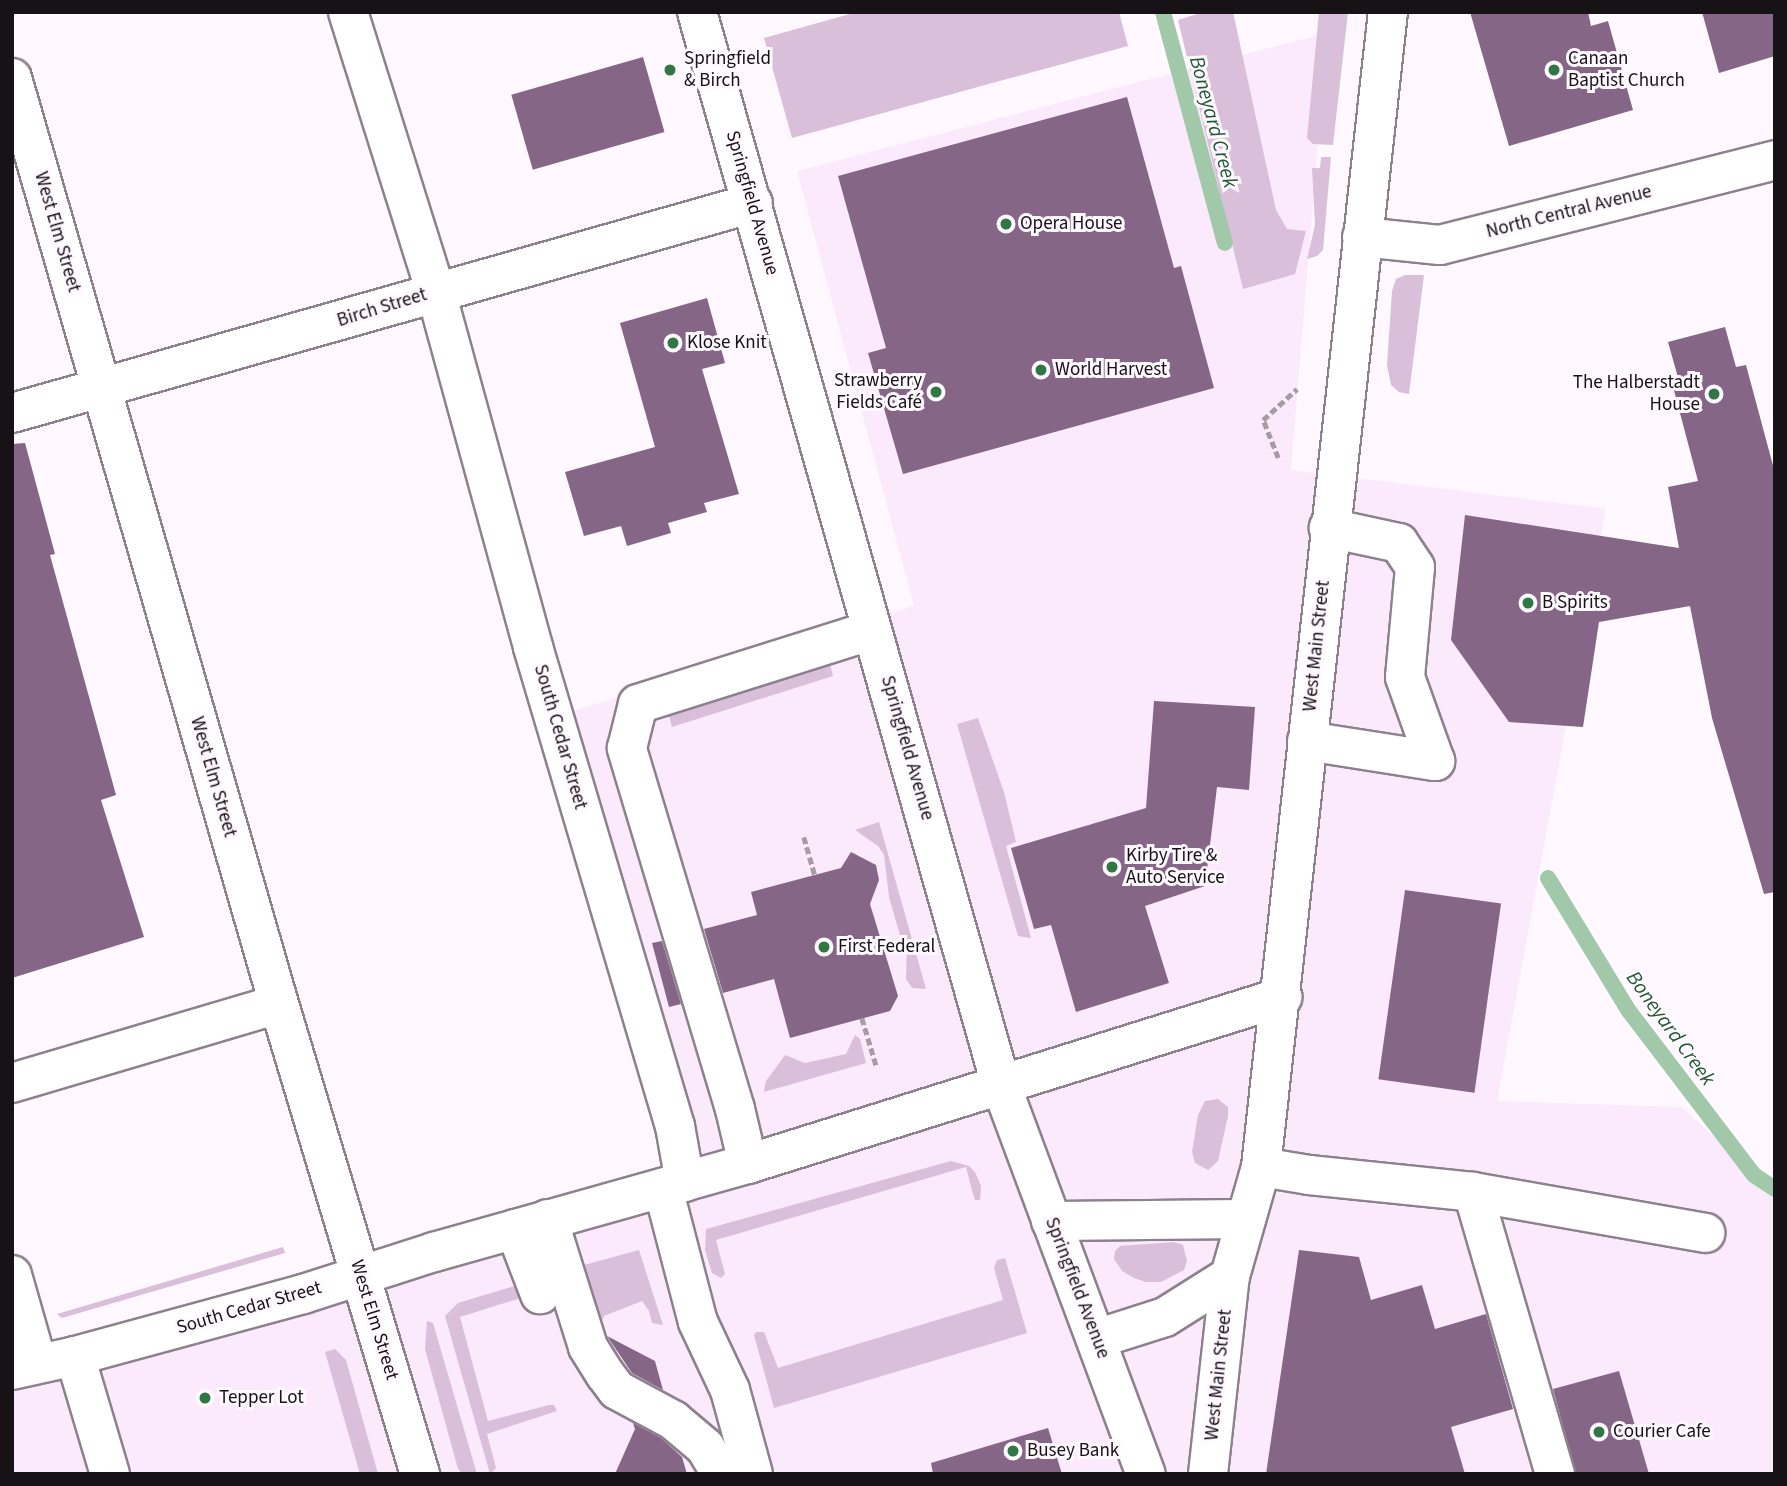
<!DOCTYPE html>
<html>
<head>
<meta charset="utf-8">
<style>
	body { margin:0 }
	#map { position:relative; width:1787px; height:1486px; overflow:hidden; background:#fff8ff; font-family:"Source Sans 3",sans-serif }
	div>[style] { position:absolute }
	[style*='--x'] { left:calc(var(--x)*1px); top:calc(var(--y)*1px); width:calc(var(--w)*1px); rotate:calc(var(--a)*1deg) }
	.built>* { inset:0; background:#fbeafc }
	.green>* { inset:0; background:#dabfdb }
	.stream>* { height:16px; margin:-8px; padding:0 8px; transform-origin:8px; border-radius:8px; background:#a1c9a9 }
	.building>* { inset:0; background:#856686; transform-origin:0 0 }
	.path>* { height:4.5px; margin-top:-2.25px; transform-origin:0; background:repeating-linear-gradient(90deg,#a49ea4 0 7px,transparent 0 10.5px) }
	.roads { filter:drop-shadow(2px 0 #8c818c) drop-shadow(-2px 0 #8c818c) drop-shadow(0 2px #8c818c) drop-shadow(0 -2px #8c818c) }
	.minor>* { height:38px; margin:-19px; padding:0 19px; transform-origin:19px; border-radius:19px; background:#fff }
	.dots>* { width:19px; height:19px; translate:-50% -50%; box-sizing:border-box; border:4px solid #fff8ff; border-radius:50% }
	span { translate:-50% -50%; white-space:nowrap; text-align:center; line-height:1.15; -webkit-text-stroke:6px #fff8ff; paint-order:stroke }
	.poi-label { font-size:19px; color:#161216 }
	.left { translate:0 -50%; text-align:left }
	.right { translate:-100% -50%; text-align:right }
	.street-label { font-size:19px; color:#161216 }
	.water-label { font-size:21px; color:#1d5930; font-style:italic }
	.frame { position:absolute; inset:0; border:14px solid #161216; pointer-events:none }
</style>
</head>
<body>
<div id="map">
	<div class="built">
		<div style="clip-path:polygon(1327px 33px,1291px 470px,1606px 509px,1497px 1101px,1681px 1107px,1775px 1190px,1775px 1474px,12px 1474px,12px 1371px,685px 1182px,684px 1143px,573px 711px,914px 606px,797px 171px)"></div>
	</div>
	<div class="green">
		<div style="clip-path:polygon(857px 12px,1119px 12px,1128px 46px,792px 138px,764px 38px)"></div>
		<div style="clip-path:polygon(1204px 12px,1233px 12px,1276px 210px,1287px 229px,1306px 231px,1295px 274px,1243px 289px,1178px 20px)"></div>
		<div style="clip-path:polygon(1319px 12px,1348px 12px,1333px 145px,1313px 144px,1307px 138px)"></div>
		<div style="clip-path:polygon(1321px 157px,1331px 157px,1323px 250px,1317px 256px,1307px 259px,1315px 225px,1312px 168px,1320px 168px)"></div>
		<div style="clip-path:polygon(1405px 275px,1424px 275px,1409px 394px,1399px 392px,1391px 385px,1387px 365px,1392px 291px,1396px 279px)"></div>
		<div style="clip-path:polygon(830px 664px,833px 676px,672px 727px,668px 712px)"></div>
		<div style="clip-path:polygon(978px 718px,1004px 792px,1016px 842px,1006px 846px,1031px 938px,1018px 936px,957px 724px)"></div>
		<div style="clip-path:polygon(879px 822px,926px 989px,912px 988px,906px 979px,907px 944px,900px 935px,889px 897px,884px 855px,878px 846px,855px 830px)"></div>
		<div style="clip-path:polygon(855px 1035px,860px 1039px,866px 1063px,764px 1092px,766px 1081px,785px 1055px,805px 1063px,846px 1054px)"></div>
		<div style="clip-path:polygon(1218px 1099px,1228px 1107px,1228px 1116px,1218px 1161px,1208px 1170px,1195px 1163px,1192px 1152px,1198px 1115px,1205px 1101px)"></div>
		<div style="clip-path:polygon(951px 1161px,969px 1166px,975px 1172px,981px 1186px,980px 1200px,975px 1200px,973px 1194px,966px 1167px,716px 1240px,725px 1274px,721px 1278px,712px 1273px,705px 1250px,706px 1229px)"></div>
		<div style="clip-path:polygon(1174px 1242px,1183px 1245px,1187px 1261px,1184px 1270px,1161px 1282px,1146px 1282px,1134px 1278px,1122px 1271px,1114px 1259px,1115px 1251px,1120px 1246px)"></div>
		<div style="clip-path:polygon(283px 1247px,285px 1253px,62px 1318px,57px 1314px)"></div>
		<div style="clip-path:polygon(639px 1250px,663px 1325px,652px 1323px,649px 1311px,642px 1301px,604px 1316px,600px 1326px,582px 1269px,584px 1265px)"></div>
		<div style="clip-path:polygon(1005px 1258px,1027px 1333px,774px 1408px,754px 1335px,756px 1332px,764px 1332px,778px 1368px,1003px 1300px,994px 1268px,997px 1260px)"></div>
		<div style="clip-path:polygon(521px 1284px,527px 1296px,460px 1317px,488px 1421px,549px 1405px,554px 1405px,557px 1411px,487px 1434px,496px 1468px,490px 1474px,445px 1316px,458px 1303px)"></div>
		<div style="clip-path:polygon(427px 1321px,433px 1323px,477px 1474px,463px 1474px,458px 1469px,425px 1349px)"></div>
		<div style="clip-path:polygon(335px 1349px,346px 1360px,378px 1474px,360px 1474px,325px 1352px)"></div>
	</div>
	<div class="stream">
		<div style="--x:1163;--y:12;--w:239;--a:75"></div>
		<div style="--x:1548;--y:878;--w:156;--a:58.7"></div>
		<div style="--x:1629;--y:1011;--w:206;--a:52.7"></div>
		<div style="--x:1754;--y:1175;--w:25;--a:34"></div>
	</div>
	<div class="building">
		<div style="clip-path:polygon(1470px 12px,1588px 12px,1591px 26px,1608px 21px,1633px 110px,1509px 146px)"></div>
		<div style="clip-path:polygon(1702px 12px,1775px 12px,1775px 56px,1719px 73px)"></div>
		<div style="left:643px;top:57px;width:78px;height:137px;rotate:74deg"></div>
		<div style="clip-path:polygon(1127px 97px,1174px 268px,1181px 266px,1214px 388px,903px 474px,868px 353px,886px 348px,838px 176px)"></div>
		<div style="clip-path:polygon(707px 298px,725px 363px,702px 369px,739px 494px,704px 503px,707px 512px,668px 523px,671px 533px,627px 546px,621px 526px,584px 536px,565px 472px,655px 447px,620px 323px)"></div>
		<div style="clip-path:polygon(1725px 327px,1736px 367px,1746px 365px,1775px 473px,1775px 892px,1764px 894px,1712px 718px,1690px 606px,1599px 622px,1583px 727px,1509px 722px,1451px 640px,1465px 515px,1679px 548px,1668px 487px,1698px 481px,1672px 383px,1679px 381px,1668px 342px)"></div>
		<div style="clip-path:polygon(25px 443px,55px 554px,50px 555px,116px 795px,101px 800px,144px 937px,12px 978px,12px 444px)"></div>
		<div style="clip-path:polygon(1154px 701px,1255px 707px,1249px 790px,1217px 787px,1205px 886px,1145px 906px,1169px 983px,1076px 1012px,1051px 925px,1034px 929px,1011px 848px,1146px 808px)"></div>
		<div style="clip-path:polygon(851px 852px,876px 865px,879px 880px,870px 904px,898px 996px,890px 1011px,790px 1038px,774px 979px,723px 993px,704px 929px,757px 915px,751px 892px,841px 868px)"></div>
		<div style="left:1405px;top:890px;width:97px;height:191px;rotate:8deg"></div>
		<div style="clip-path:polygon(662px 941px,681px 1004px,669px 1007px,652px 943px)"></div>
		<div style="clip-path:polygon(1299px 1250px,1359px 1257px,1371px 1300px,1422px 1285px,1435px 1329px,1486px 1314px,1513px 1409px,1451px 1427px,1465px 1474px,1266px 1474px)"></div>
		<div style="clip-path:polygon(607px 1336px,655px 1361px,663px 1390px,632px 1373px)"></div>
		<div style="clip-path:polygon(1619px 1371px,1649px 1474px,1576px 1474px,1553px 1389px)"></div>
		<div style="clip-path:polygon(633px 1423px,661px 1438px,682px 1457px,687px 1474px,615px 1474px,635px 1429px)"></div>
		<div style="clip-path:polygon(1048px 1428px,1062px 1474px,933px 1474px,931px 1463px)"></div>
	</div>
	<div class="path">
		<div style="--x:1278;--y:458;--w:41;--a:-111.5"></div>
		<div style="--x:1263;--y:420;--w:46;--a:-42.4"></div>
		<div style="--x:804;--y:837;--w:40;--a:74"></div>
		<div style="--x:862;--y:1018;--w:52;--a:73.3"></div>
	</div>
	<div class="roads">
		<div class="minor">
			<div style="--x:348;--y:12;--w:294;--a:72.6"></div>
			<div style="--x:436;--y:292;--w:368;--a:74.7"></div>
			<div style="--x:533;--y:647;--w:500;--a:73.5"></div>
			<div style="--x:675;--y:1126;--w:57;--a:79.9"></div>
			<div style="--x:697;--y:12;--w:1115;--a:74.18"></div>
			<div style="--x:1001;--y:1085;--w:415;--a:69.6"></div>
			<div style="--x:12;--y:78;--w:964;--a:73.92"></div>
			<div style="--x:279;--y:1004;--w:491;--a:73.3"></div>
			<div style="--x:1362;--y:237;--w:78;--a:5.9"></div>
			<div style="--x:1440;--y:245;--w:346;--a:-14.2"></div>
			<div style="--x:12;--y:413;--w:770;--a:-15.82"></div>
			<div style="--x:1307;--y:741;--w:130;--a:8.9"></div>
			<div style="--x:1435;--y:761;--w:89;--a:-109.7"></div>
			<div style="--x:1405;--y:677;--w:110;--a:-84.8"></div>
			<div style="--x:1415;--y:567;--w:29;--a:-124"></div>
			<div style="--x:1399;--y:543;--w:72;--a:-167.9"></div>
			<div style="--x:12;--y:1083;--w:278;--a:-16.5"></div>
			<div style="--x:748;--y:1164;--w:57;--a:-103.3"></div>
			<div style="--x:735;--y:1109;--w:377;--a:-106.7"></div>
			<div style="--x:627;--y:748;--w:45;--a:-76"></div>
			<div style="--x:638;--y:704;--w:245;--a:-17.5"></div>
			<div style="--x:1261;--y:1167;--w:49;--a:9.5"></div>
			<div style="--x:1309;--y:1175;--w:165;--a:5.9"></div>
			<div style="--x:1473;--y:1192;--w:236;--a:10"></div>
			<div style="--x:663;--y:1188;--w:138;--a:75.4"></div>
			<div style="--x:698;--y:1322;--w:75;--a:64.8"></div>
			<div style="--x:730;--y:1390;--w:87;--a:74.7"></div>
			<div style="--x:1473;--y:1192;--w:294;--a:73.8"></div>
			<div style="--x:548;--y:1219;--w:134;--a:72.6"></div>
			<div style="--x:588;--y:1347;--w:32;--a:58"></div>
			<div style="--x:605;--y:1374;--w:20;--a:53"></div>
			<div style="--x:617;--y:1390;--w:64;--a:28.2"></div>
			<div style="--x:673;--y:1420;--w:42;--a:40.2"></div>
			<div style="--x:705;--y:1447;--w:31;--a:59"></div>
			<div style="--x:1051;--y:1221;--w:195;--a:-0.6"></div>
			<div style="--x:515;--y:1229;--w:70;--a:69"></div>
			<div style="--x:12;--y:1275;--w:91;--a:74.1"></div>
			<div style="--x:1096;--y:1339;--w:72;--a:-17.7"></div>
			<div style="--x:1165;--y:1317;--w:77;--a:-32.2"></div>
			<div style="--x:75;--y:1356;--w:123;--a:73.5"></div>
			<div style="--x:12;--y:1370;--w:65;--a:-12.5"></div>
			<div style="--x:75;--y:1356;--w:236;--a:-15.2"></div>
			<div style="--x:303;--y:1294;--w:138;--a:-17.8"></div>
			<div style="--x:434;--y:1252;--w:326;--a:-15.7"></div>
			<div style="--x:748;--y:1164;--w:560;--a:-17.37"></div>
			<div style="--x:1208;--y:1474;--w:199;--a:-83.7"></div>
			<div style="--x:1230;--y:1276;--w:113;--a:-74.1"></div>
			<div style="--x:1261;--y:1167;--w:1162;--a:-83.73"></div>
		</div>
	</div>
	<div class="dots">
		<div style="left:670px;top:70px;background:#2f7745"></div>
		<div style="left:1554px;top:70px;background:#2f7745"></div>
		<div style="left:1006px;top:224px;background:#2f7745"></div>
		<div style="left:673px;top:343px;background:#2f7745"></div>
		<div style="left:1041px;top:370px;background:#2f7745"></div>
		<div style="left:936px;top:392px;background:#2f7745"></div>
		<div style="left:1714px;top:394px;background:#2f7745"></div>
		<div style="left:1528px;top:603px;background:#2f7745"></div>
		<div style="left:1112px;top:867px;background:#2f7745"></div>
		<div style="left:824px;top:947px;background:#2f7745"></div>
		<div style="left:205px;top:1398px;background:#2f7745"></div>
		<div style="left:1599px;top:1432px;background:#2f7745"></div>
		<div style="left:1013px;top:1451px;background:#2f7745"></div>
	</div>
	<div class="poi-label">
		<span class="left" style="left:684px;top:70px">Springfield<br>&amp; Birch</span>
		<span class="left" style="left:1568px;top:70px">Canaan<br>Baptist Church</span>
		<span class="left" style="left:1020px;top:224px">Opera House</span>
		<span class="left" style="left:687px;top:343px">Klose Knit</span>
		<span class="left" style="left:1055px;top:370px">World Harvest</span>
		<span class="right" style="left:922px;top:392px">Strawberry<br>Fields Café</span>
		<span class="right" style="left:1700px;top:394px">The Halberstadt<br>House</span>
		<span class="left" style="left:1542px;top:603px">B Spirits</span>
		<span class="left" style="left:1126px;top:867px">Kirby Tire &amp;<br>Auto Service</span>
		<span class="left" style="left:838px;top:947px">First Federal</span>
		<span class="left" style="left:219px;top:1398px">Tepper Lot</span>
		<span class="left" style="left:1613px;top:1432px">Courier Cafe</span>
		<span class="left" style="left:1027px;top:1451px">Busey Bank</span>
	</div>
	<div class="street-label">
		<span style="left:752px;top:203px;rotate:74deg">Springfield Avenue</span>
		<span style="left:1569px;top:212px;rotate:-14deg">North Central Avenue</span>
		<span style="left:57px;top:232px;rotate:74deg">West Elm Street</span>
		<span style="left:382px;top:308px;rotate:-17deg">Birch Street</span>
		<span style="left:1317px;top:646px;rotate:-84deg">West Main Street</span>
		<span style="left:560px;top:737px;rotate:74deg">South Cedar Street</span>
		<span style="left:907px;top:748px;rotate:74deg">Springfield Avenue</span>
		<span style="left:213px;top:777px;rotate:74deg">West Elm Street</span>
		<span style="left:1077px;top:1288px;rotate:69deg">Springfield Avenue</span>
		<span style="left:249px;top:1308px;rotate:-16deg">South Cedar Street</span>
		<span style="left:374px;top:1320px;rotate:73deg">West Elm Street</span>
		<span style="left:1219px;top:1375px;rotate:-84deg">West Main Street</span>
	</div>
	<div class="water-label">
		<span style="left:1214px;top:122px;rotate:75deg">Boneyard Creek</span>
		<span style="left:1671px;top:1028px;rotate:54deg">Boneyard Creek</span>
	</div>
	<div class="frame"></div>
</div>
</body>
</html>
